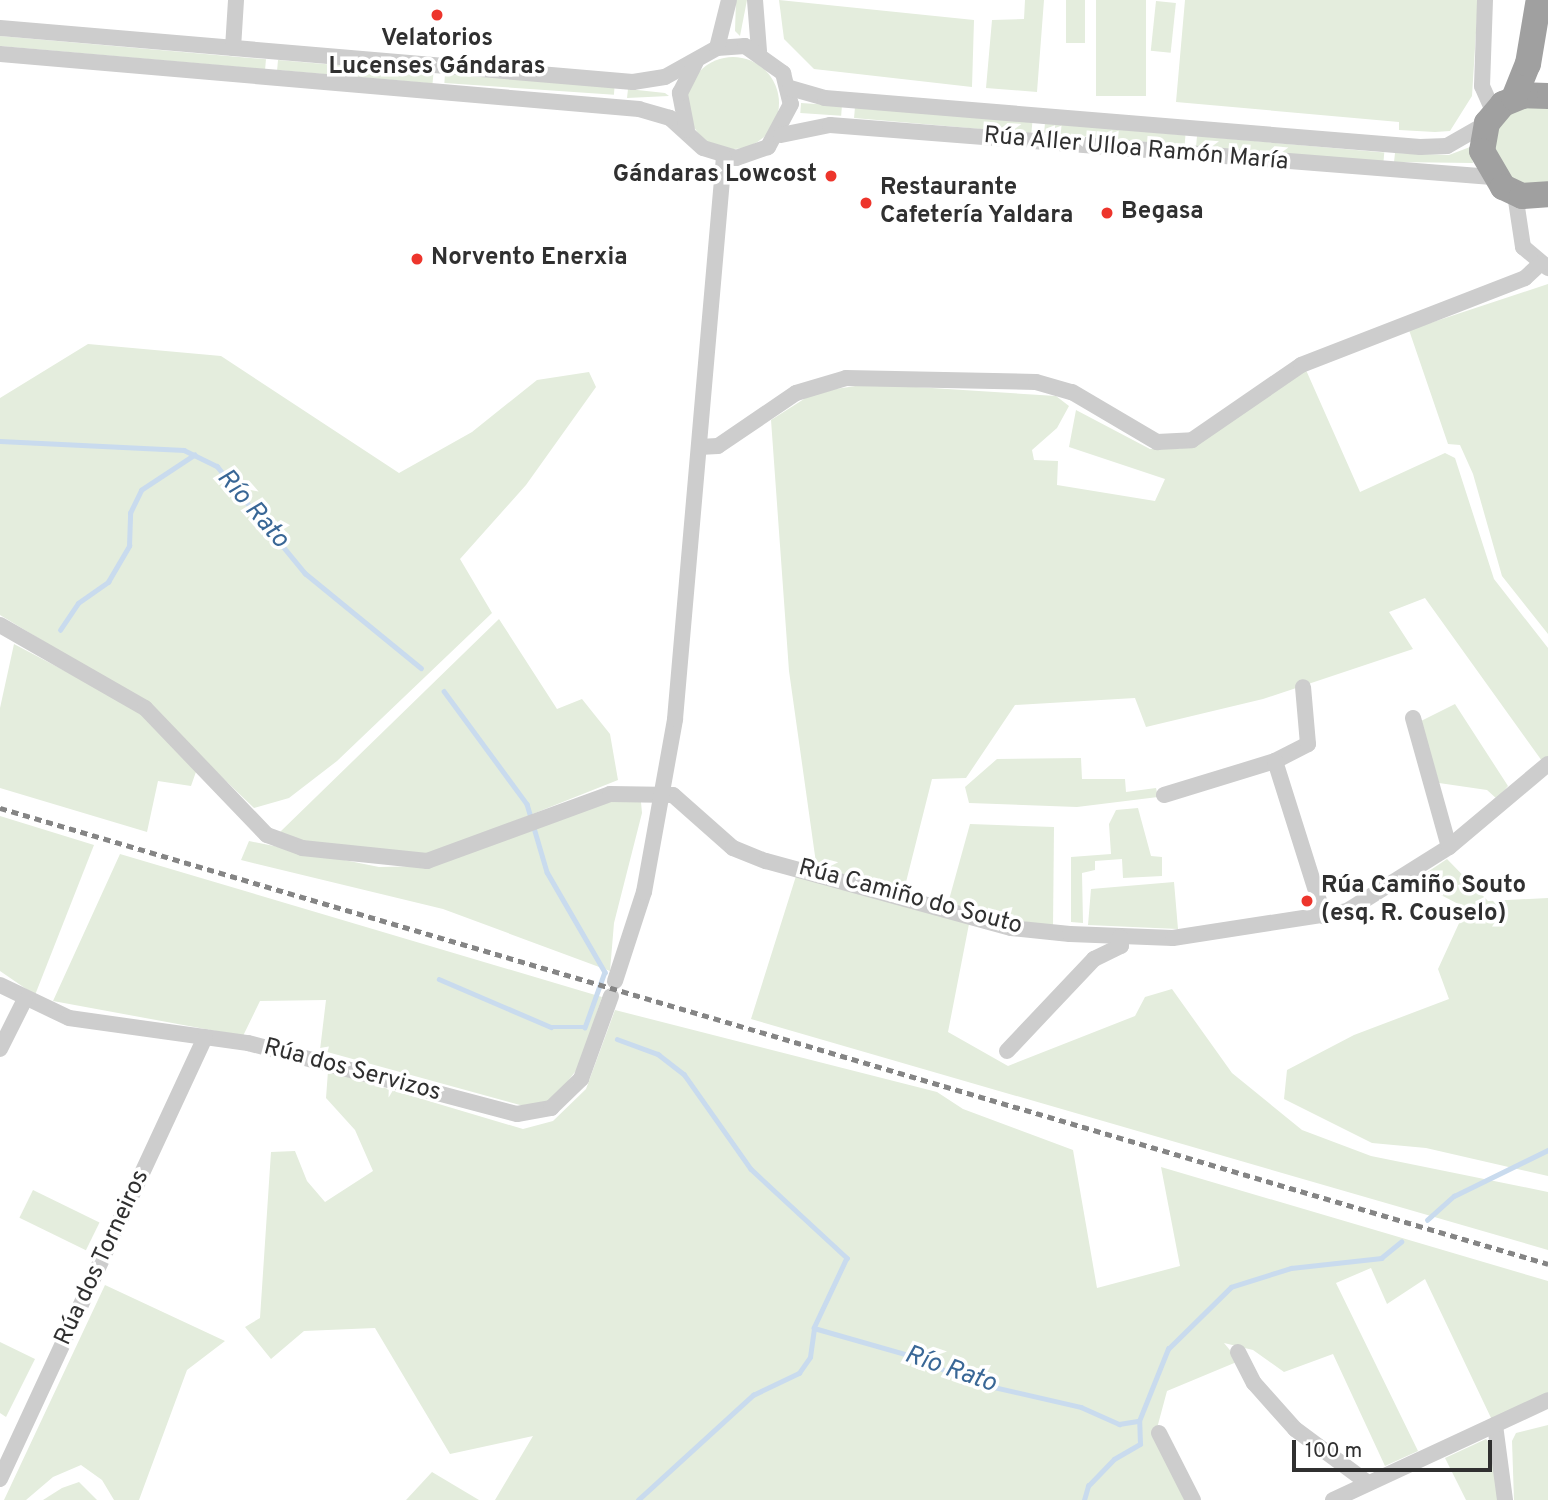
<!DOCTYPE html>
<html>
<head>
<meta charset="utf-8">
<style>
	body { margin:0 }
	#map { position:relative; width:1548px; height:1500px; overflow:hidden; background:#fff; font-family:Overpass,sans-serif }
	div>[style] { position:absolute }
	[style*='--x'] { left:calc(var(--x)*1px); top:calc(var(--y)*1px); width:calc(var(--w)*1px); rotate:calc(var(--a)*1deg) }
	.green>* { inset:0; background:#e4eddd; transform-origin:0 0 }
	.round { border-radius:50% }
	.stream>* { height:4.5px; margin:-2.25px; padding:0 2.25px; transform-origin:2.25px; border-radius:2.25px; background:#c9dbee }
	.minor>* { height:16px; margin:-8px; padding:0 8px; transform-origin:8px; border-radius:8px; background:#cdcdcd }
	.trunk>* { height:26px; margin:-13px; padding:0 13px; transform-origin:13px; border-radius:13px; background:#a0a0a0 }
	.rail>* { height:4.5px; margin-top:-2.25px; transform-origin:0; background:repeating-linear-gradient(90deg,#858585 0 7px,transparent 0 12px) }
	.dots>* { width:19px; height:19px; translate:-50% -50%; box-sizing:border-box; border:4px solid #fff; border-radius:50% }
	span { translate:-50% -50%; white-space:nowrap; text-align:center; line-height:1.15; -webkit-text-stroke:7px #fff; paint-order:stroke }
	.poi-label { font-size:24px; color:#303030; font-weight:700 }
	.right { translate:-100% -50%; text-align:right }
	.left { translate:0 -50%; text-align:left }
	.street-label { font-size:24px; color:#303030 }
	.water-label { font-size:26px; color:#396796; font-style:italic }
	.scale { position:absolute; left:1292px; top:1440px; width:200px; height:32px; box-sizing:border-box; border:4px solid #303030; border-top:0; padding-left:9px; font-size:21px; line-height:24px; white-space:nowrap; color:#303030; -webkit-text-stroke:5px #fff; paint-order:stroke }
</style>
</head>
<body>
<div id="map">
	<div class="green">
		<div style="clip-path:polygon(736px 0,747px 0,740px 36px,735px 31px)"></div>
		<div style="clip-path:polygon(779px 0,974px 20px,972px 87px,814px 69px,784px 39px)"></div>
		<div style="clip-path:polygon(1025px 0,1044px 0,1037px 92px,986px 88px,992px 20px,1024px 19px)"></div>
		<div style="left:1066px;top:0;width:19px;height:43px"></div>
		<div style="left:1096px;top:0;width:50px;height:96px"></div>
		<div style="clip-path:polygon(1185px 0,1478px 0,1472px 96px,1450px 131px,1435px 132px,1399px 130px,1399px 122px,1176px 102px)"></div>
		<div style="left:1156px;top:1px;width:20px;height:50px;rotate:6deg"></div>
		<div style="left:0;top:36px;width:267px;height:10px;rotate:5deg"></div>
		<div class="round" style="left:687px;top:57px;width:92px;height:92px"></div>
		<div style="left:278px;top:60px;width:156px;height:10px;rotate:5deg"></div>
		<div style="left:445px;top:74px;width:170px;height:9px;rotate:4deg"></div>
		<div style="clip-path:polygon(628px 89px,665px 93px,669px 96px,627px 98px)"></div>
		<div style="left:801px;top:103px;width:41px;height:10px;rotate:4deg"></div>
		<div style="left:855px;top:107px;width:178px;height:11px;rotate:5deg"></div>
		<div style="clip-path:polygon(1515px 107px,1548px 108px,1548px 184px,1517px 185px,1494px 163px,1493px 131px)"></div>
		<div style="left:1045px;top:123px;width:141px;height:10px;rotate:5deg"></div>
		<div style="left:1197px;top:136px;width:188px;height:10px;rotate:5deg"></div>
		<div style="clip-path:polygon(1470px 147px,1473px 163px,1394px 162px,1395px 153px,1449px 155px)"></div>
		<div style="clip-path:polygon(1548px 284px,1548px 634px,1502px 576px,1473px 474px,1460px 445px,1448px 444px,1409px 330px)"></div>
		<div style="clip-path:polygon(88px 344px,221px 356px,399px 473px,472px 432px,537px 380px,589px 372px,596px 387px,526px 485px,460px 559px,492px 613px,337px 761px,289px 798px,254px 808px,144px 702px,0 615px,0 398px)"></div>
		<div style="clip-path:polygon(1306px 370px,1360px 492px,1445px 453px,1455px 458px,1494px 579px,1548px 648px,1548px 757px,1542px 761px,1425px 598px,1389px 612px,1413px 649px,1263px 699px,1146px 727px,1135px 698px,1015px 705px,966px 778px,932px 779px,903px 894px,817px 870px,789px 671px,771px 420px,815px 392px,869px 384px,1056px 396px,1069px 406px,1057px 428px,1032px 450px,1034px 460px,1058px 461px,1057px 485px,1155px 501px,1165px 479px,1069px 447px,1076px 410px,1150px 449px,1179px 449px,1199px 442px)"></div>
		<div style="clip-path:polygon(499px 619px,557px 709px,582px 699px,610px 734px,618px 780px,424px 857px,309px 845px,280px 832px)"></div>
		<div style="clip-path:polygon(14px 644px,137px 709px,197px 769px,191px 786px,158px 781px,147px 832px,0 788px,0 708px)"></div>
		<div style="clip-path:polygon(1455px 704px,1508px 786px,1497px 799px,1487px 790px,1439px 783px,1421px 721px)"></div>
		<div style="clip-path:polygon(1081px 758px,1082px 779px,1125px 779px,1126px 792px,1156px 788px,1158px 797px,1077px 807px,969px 803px,965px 787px,997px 759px)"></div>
		<div style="clip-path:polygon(610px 800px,641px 802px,642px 813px,614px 923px,610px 971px,443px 909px,241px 860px,249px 841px,379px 867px,434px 866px)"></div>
		<div style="clip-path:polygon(1138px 808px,1151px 856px,1162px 857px,1162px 876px,1123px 878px,1122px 859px,1095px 861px,1095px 870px,1082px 873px,1083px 923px,1071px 922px,1071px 857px,1111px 854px,1109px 824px,1116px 810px)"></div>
		<div style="clip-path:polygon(0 816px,94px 845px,35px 995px,0 971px)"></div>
		<div style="clip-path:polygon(970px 824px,1054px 827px,1053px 927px,947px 907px)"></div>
		<div style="clip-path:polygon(120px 854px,602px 997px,579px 1067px,555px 1097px,537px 1107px,520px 1105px,320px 1050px,326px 1000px,260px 1001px,243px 1036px,53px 1001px)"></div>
		<div style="clip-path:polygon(1447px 859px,1488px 901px,1548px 898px,1548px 1176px,1426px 1148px,1372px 1143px,1284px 1099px,1287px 1070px,1354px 1035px,1449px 999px,1438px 969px,1466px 908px,1414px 881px)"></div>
		<div style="clip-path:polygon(796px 876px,969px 924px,948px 1032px,1008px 1066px,1135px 1016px,1145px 997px,1172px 989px,1232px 1073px,1302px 1130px,1371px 1156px,1548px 1192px,1548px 1250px,751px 1019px)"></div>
		<div style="clip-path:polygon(1174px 882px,1178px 929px,1088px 925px,1091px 889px)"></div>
		<div style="clip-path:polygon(615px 1010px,937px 1092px,963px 1109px,1073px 1150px,1097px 1288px,1180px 1266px,1161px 1167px,1548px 1281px,1548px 1393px,1492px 1420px,1425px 1279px,1387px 1304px,1371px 1268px,1336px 1283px,1418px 1451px,1385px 1466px,1333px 1354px,1284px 1372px,1253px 1350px,1224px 1343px,1239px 1361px,1167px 1391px,1156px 1432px,1187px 1500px,495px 1500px,533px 1436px,450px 1454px,375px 1328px,304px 1331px,271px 1359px,245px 1327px,260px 1318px,271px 1152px,295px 1151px,307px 1181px,325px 1202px,373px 1171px,355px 1130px,326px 1098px,328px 1071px,523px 1129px,553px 1121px,586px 1089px)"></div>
		<div style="left:33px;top:1190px;width:74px;height:31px;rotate:26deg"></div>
		<div style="clip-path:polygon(105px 1285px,225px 1341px,187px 1370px,139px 1500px,114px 1500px,102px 1480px,81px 1465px,53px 1477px,26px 1500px,4px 1500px)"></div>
		<div style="clip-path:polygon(0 1342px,35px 1359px,6px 1417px,0 1413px)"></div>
		<div style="clip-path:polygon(1548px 1425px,1548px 1500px,1514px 1500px,1512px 1441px,1516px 1433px)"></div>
		<div style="clip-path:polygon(1486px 1439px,1493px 1447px,1498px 1500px,1466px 1500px,1445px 1458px)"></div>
		<div style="clip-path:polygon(432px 1472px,479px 1500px,406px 1500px)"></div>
		<div style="clip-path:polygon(79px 1482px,97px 1500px,43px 1500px,62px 1488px)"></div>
	</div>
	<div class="stream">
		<div style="--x:0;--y:441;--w:184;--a:2.8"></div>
		<div style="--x:184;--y:450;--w:37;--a:26"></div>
		<div style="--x:217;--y:466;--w:139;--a:50.6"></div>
		<div style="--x:305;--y:573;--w:150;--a:39.3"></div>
		<div style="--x:60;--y:630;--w:32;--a:-56"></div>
		<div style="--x:78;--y:603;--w:37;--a:-35"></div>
		<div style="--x:108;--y:582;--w:42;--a:-59.7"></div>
		<div style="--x:129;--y:546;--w:33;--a:-88"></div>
		<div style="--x:130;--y:513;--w:25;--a:-64"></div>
		<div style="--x:141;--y:490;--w:64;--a:-33.4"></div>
		<div style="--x:444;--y:691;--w:140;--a:53.7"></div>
		<div style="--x:527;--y:804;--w:71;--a:73.6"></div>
		<div style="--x:547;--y:872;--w:116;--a:59.9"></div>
		<div style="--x:605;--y:972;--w:59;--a:109.7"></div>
		<div style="--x:439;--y:979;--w:122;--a:23.2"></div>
		<div style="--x:551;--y:1027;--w:32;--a:0"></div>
		<div style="--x:617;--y:1039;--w:44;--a:20.1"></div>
		<div style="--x:658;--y:1054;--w:33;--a:38"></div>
		<div style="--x:684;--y:1074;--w:116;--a:54.8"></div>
		<div style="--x:751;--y:1169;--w:131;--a:42.8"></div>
		<div style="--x:847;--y:1258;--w:77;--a:115.2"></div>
		<div style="--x:814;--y:1328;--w:102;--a:15.9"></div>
		<div style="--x:912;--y:1356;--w:65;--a:23.4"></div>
		<div style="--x:972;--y:1382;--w:112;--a:12.9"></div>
		<div style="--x:1081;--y:1407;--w:42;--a:24.1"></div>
		<div style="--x:1119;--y:1424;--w:20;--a:-9"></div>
		<div style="--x:1139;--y:1421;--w:78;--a:-68.1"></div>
		<div style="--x:1168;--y:1349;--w:88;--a:-44.5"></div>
		<div style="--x:1231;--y:1287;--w:63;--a:-17.6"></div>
		<div style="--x:1291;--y:1268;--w:91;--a:-6.3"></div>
		<div style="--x:1381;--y:1258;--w:26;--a:-39"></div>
		<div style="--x:1427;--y:1220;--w:36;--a:-42"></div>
		<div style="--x:1454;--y:1196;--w:105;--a:-26.1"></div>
		<div style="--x:638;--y:1500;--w:156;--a:-42.4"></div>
		<div style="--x:753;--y:1395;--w:51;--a:-25.6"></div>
		<div style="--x:799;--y:1373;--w:19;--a:-55"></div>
		<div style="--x:810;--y:1357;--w:29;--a:-82"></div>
		<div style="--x:1084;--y:1500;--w:15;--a:-74"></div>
		<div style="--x:1088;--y:1486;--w:37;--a:-46"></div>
		<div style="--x:1114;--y:1459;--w:30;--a:-30"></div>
		<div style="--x:1140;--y:1444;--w:23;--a:-92"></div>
	</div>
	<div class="minor">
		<div style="--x:755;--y:0;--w:51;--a:85.5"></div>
		<div style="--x:1485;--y:0;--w:86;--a:92"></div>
		<div style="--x:1482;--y:86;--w:30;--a:66"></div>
		<div style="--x:0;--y:28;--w:635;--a:4.88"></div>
		<div style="--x:633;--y:82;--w:32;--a:-9"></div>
		<div style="--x:665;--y:77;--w:60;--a:-29.1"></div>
		<div style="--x:717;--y:48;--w:28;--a:-4"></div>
		<div style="--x:745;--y:46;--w:47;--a:35.4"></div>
		<div style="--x:783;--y:73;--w:32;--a:76"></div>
		<div style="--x:791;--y:104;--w:49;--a:118.1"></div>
		<div style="--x:768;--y:147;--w:34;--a:161"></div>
		<div style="--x:736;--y:158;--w:34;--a:-163"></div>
		<div style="--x:703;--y:148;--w:45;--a:-137.7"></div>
		<div style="--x:670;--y:118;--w:32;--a:-164"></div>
		<div style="--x:639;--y:109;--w:641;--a:-175.08"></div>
		<div style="--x:233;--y:48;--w:48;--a:-86.4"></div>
		<div style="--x:717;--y:48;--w:49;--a:-76"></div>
		<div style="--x:790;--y:88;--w:36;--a:16"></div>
		<div style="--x:825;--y:98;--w:597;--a:4.71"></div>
		<div style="--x:1420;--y:147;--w:27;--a:-2"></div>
		<div style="--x:1447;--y:146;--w:46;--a:-29.9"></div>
		<div style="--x:687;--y:130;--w:38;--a:-101"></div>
		<div style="--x:680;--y:93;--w:35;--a:-63"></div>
		<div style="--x:781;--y:135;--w:50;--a:-11.5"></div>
		<div style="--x:830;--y:125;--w:664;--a:4.49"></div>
		<div style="--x:1515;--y:194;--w:54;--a:81.4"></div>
		<div style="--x:1523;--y:247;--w:33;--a:40"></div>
		<div style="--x:699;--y:447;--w:19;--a:-3"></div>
		<div style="--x:718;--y:446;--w:94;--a:-34.2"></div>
		<div style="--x:796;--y:393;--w:52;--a:-16.7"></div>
		<div style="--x:846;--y:378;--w:190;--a:1.2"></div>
		<div style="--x:1036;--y:382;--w:37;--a:16"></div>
		<div style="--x:1072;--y:392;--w:99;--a:30.5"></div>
		<div style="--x:1157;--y:442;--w:35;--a:-3"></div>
		<div style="--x:1192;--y:440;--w:132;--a:-34.5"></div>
		<div style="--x:1301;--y:365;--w:240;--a:-21.2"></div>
		<div style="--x:1525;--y:278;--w:22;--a:-43"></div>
		<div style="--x:0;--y:625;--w:167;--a:29.8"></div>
		<div style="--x:145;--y:708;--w:176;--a:46.2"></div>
		<div style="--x:267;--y:835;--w:37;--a:20"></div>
		<div style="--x:302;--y:848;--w:126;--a:5.9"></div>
		<div style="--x:427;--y:861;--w:195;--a:-20.1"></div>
		<div style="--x:610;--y:794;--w:63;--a:0.9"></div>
		<div style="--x:673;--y:795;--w:80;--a:41.5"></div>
		<div style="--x:733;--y:848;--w:35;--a:22"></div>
		<div style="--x:766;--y:861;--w:254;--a:15.3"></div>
		<div style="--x:1011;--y:928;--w:59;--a:5.8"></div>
		<div style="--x:1070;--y:934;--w:103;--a:2.2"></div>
		<div style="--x:1173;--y:938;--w:176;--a:-8.8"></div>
		<div style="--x:1347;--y:911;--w:120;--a:-32.1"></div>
		<div style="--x:1449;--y:847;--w:129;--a:-40"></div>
		<div style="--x:1413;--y:718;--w:134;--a:74.4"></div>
		<div style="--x:1275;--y:761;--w:37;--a:-27"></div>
		<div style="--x:1308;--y:744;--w:57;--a:-95"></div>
		<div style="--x:1164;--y:795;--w:116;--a:-17"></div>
		<div style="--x:1275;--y:761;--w:163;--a:72.5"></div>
		<div style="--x:615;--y:981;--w:94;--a:-72"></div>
		<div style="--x:644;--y:892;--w:176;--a:-79.8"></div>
		<div style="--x:675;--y:719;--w:564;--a:-85.02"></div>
		<div style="--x:0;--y:985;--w:76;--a:25.6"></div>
		<div style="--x:69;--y:1018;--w:181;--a:8"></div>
		<div style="--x:248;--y:1043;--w:278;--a:14.8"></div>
		<div style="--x:517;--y:1114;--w:35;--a:-10"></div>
		<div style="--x:551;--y:1108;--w:42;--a:-44"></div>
		<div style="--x:581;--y:1079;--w:88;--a:-70.1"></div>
		<div style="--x:0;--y:1049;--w:54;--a:-63.4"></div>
		<div style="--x:1007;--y:1051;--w:127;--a:-46.6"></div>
		<div style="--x:1094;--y:959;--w:30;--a:-26"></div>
		<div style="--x:1121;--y:946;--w:9;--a:-96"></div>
		<div style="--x:1238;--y:1352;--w:35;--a:63"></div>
		<div style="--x:1254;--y:1383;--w:62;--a:48.3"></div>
		<div style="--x:1295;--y:1429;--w:91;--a:36.5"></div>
		<div style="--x:1495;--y:1425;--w:76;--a:82.4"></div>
		<div style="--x:1159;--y:1433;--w:75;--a:63.1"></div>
		<div style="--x:0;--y:1479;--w:487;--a:-65.1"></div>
		<div style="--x:1333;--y:1500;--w:237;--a:-24.9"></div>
	</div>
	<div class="trunk">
		<div style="--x:1548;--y:96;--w:23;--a:-178"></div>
		<div style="--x:1525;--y:95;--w:24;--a:158"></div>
		<div style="--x:1503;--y:104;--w:25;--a:130"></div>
		<div style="--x:1487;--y:123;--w:28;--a:100"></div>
		<div style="--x:1482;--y:151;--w:42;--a:59.7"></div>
		<div style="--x:1503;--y:187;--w:21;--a:25"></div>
		<div style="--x:1522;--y:196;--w:26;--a:-4"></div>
		<div style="--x:1514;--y:98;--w:37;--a:-68"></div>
		<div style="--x:1528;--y:64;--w:61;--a:-80.5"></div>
	</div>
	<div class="rail">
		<div style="--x:0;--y:808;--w:1614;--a:16.41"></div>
	</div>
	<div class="dots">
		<div style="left:437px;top:15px;background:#ed352c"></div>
		<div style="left:831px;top:176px;background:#ed352c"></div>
		<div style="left:866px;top:203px;background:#ed352c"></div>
		<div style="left:1107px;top:213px;background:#ed352c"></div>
		<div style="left:417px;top:259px;background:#ed352c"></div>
		<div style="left:1307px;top:901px;background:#ed352c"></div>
	</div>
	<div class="poi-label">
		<span style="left:437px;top:54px">Velatorios<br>Lucenses Gándaras</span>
		<span class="right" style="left:817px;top:176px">Gándaras Lowcost</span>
		<span class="left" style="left:880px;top:203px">Restaurante<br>Cafetería Yaldara</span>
		<span class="left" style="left:1121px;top:213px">Begasa</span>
		<span class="left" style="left:431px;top:259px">Norvento Enerxia</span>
		<span class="left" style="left:1321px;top:901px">Rúa Camiño Souto<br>(esq. R. Couselo)</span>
	</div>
	<div class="street-label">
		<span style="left:1136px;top:150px;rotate:5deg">Rúa Aller Ulloa Ramón María</span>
		<span style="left:910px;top:898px;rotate:15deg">Rúa Camiño do Souto</span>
		<span style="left:352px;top:1071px;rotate:15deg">Rúa dos Servizos</span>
		<span style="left:103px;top:1258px;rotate:-65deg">Rúa dos Torneiros</span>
	</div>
	<div class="water-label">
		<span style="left:252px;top:509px;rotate:49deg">Río Rato</span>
		<span style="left:950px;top:1370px;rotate:19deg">Río Rato</span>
	</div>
	<div class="scale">100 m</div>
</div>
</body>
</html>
